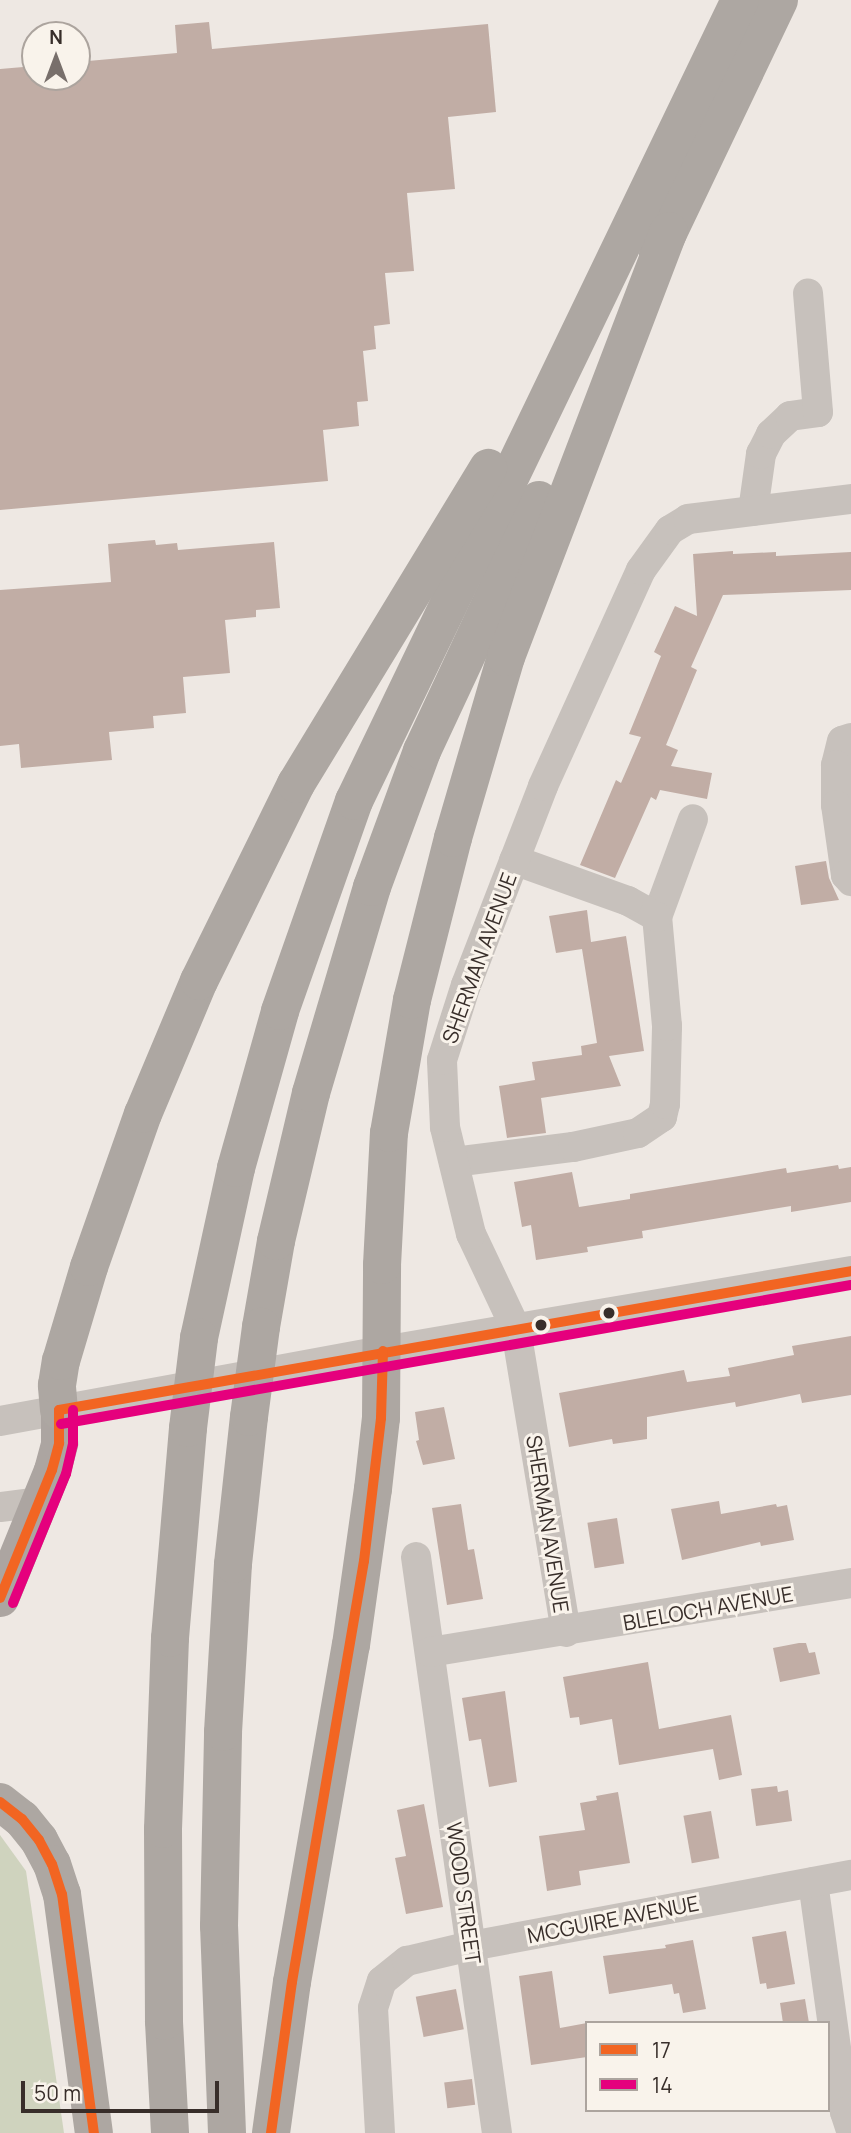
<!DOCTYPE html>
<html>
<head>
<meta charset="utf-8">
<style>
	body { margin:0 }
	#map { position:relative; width:851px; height:2133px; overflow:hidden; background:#eee8e3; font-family:Manrope,sans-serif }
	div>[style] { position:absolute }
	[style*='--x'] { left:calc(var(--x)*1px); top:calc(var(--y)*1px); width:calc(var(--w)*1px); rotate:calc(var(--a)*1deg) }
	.green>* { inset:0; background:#cfd3be }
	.building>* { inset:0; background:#c1ada5; transform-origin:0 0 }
	.minor>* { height:30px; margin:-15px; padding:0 15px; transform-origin:15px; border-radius:15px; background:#c7c1bc }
	.major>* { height:37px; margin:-18.5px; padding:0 18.5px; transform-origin:18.5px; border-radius:18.5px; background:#aca5a1 }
	.highway>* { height:38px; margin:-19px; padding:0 19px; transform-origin:19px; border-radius:19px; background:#ada7a2 }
	.highway-bridge>* { height:38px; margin:-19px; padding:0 19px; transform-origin:19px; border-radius:19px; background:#ada7a2 }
	.bus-1>* { height:10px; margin:-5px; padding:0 5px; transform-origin:5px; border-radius:5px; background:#f26522 }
	.bus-2>* { height:10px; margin:-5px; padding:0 5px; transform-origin:5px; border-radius:5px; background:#e5007d }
	.dots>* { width:19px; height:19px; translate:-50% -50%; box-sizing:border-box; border:4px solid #f9f3eb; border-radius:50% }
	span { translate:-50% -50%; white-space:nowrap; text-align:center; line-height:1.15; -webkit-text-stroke:6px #f9f3eb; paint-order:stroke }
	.street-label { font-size:21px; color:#382e2a }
	.legend { position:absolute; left:585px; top:2021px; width:245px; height:91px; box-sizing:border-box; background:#f9f3eb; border:2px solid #aca49e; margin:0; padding:9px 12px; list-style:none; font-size:21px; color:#382e2a }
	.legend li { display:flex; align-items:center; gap:14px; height:35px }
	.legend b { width:35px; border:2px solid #aca49e }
	.north { position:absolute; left:21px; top:21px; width:70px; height:70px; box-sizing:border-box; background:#f9f3eb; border:2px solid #aca49e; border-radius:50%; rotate:0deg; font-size:19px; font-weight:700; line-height:28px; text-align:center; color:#382e2a }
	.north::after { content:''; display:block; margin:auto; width:24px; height:32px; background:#786f6b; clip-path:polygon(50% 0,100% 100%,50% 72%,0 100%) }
	.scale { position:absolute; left:21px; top:2081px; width:198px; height:32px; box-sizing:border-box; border:4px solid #382e2a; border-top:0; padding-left:9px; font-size:21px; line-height:24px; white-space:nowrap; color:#382e2a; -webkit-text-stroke:5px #f9f3eb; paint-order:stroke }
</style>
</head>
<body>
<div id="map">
	<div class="green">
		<div style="clip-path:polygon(0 1835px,26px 1871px,64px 2133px,0 2133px)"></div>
	</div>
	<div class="building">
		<div style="clip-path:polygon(209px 22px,212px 49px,488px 24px,496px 112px,448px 117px,455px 189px,407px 193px,414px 271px,385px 273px,390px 324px,374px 326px,376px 349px,363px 351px,368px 401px,357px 402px,359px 426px,323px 430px,328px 481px,0 510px,0 69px,35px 66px,35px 77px,77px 77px,77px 62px,177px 53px,175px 25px)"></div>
		<div style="clip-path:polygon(155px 540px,156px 545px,177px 543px,178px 550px,274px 542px,280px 608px,256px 610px,256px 617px,225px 620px,230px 673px,183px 677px,186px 713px,153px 716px,154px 728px,109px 732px,112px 760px,21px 768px,19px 744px,0 746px,0 590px,111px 582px,108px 544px)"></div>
		<div style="clip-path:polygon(733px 551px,733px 554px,776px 552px,776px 556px,851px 552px,851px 590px,723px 595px,691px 667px,697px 670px,666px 745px,678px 750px,671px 766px,712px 773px,707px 799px,660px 790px,656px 800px,651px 797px,615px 878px,580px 865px,616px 780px,621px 783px,641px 737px,629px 734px,661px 656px,654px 652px,675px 606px,697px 616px,693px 554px)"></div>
		<div style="clip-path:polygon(826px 861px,829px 878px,839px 900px,801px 905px,795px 866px)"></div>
		<div style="clip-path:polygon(587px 910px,591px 942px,626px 936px,644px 1051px,609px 1056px,621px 1086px,541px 1098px,546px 1133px,507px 1138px,499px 1086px,535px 1080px,532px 1062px,582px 1055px,581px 1046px,597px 1043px,582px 949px,556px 953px,549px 916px)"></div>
		<div style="clip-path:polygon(838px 1165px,839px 1169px,851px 1167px,851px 1202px,791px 1212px,791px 1206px,642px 1231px,643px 1238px,587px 1247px,588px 1252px,536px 1260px,531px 1225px,522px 1227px,514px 1182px,572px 1172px,579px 1207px,630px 1199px,630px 1194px,733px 1177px,786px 1168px,787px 1173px)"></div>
		<div style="clip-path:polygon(851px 1336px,851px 1395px,802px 1403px,800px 1394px,736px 1407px,735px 1402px,647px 1417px,647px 1439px,613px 1444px,612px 1439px,569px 1447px,559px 1393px,684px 1370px,687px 1382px,730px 1376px,728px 1368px,794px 1355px,792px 1346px)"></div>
		<div style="clip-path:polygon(444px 1407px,455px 1459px,423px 1465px,416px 1441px,419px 1440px,415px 1412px)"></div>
		<div style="clip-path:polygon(719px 1501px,721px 1514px,776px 1504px,777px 1507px,787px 1505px,794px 1540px,761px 1546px,760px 1542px,682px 1560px,671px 1509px)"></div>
		<div style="clip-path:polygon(461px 1504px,468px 1550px,474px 1549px,483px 1599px,447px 1605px,432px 1508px)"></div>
		<div style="left:617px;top:1518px;width:46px;height:30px;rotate:81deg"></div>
		<div style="clip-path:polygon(799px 1643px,806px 1643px,809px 1653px,815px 1652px,820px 1674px,780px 1682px,773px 1648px)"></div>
		<div style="clip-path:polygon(648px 1662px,659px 1729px,731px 1715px,742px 1775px,719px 1780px,713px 1749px,619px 1765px,612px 1719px,580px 1725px,579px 1717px,570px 1718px,563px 1677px)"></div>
		<div style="clip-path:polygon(505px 1691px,517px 1782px,489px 1787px,481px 1739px,469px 1741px,462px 1698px)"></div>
		<div style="clip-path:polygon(777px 1786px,778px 1792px,788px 1790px,792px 1821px,756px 1826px,751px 1789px)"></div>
		<div style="clip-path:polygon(618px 1792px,630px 1863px,579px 1871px,581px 1885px,547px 1891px,539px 1836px,585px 1830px,580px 1803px,597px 1800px,596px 1796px)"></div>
		<div style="clip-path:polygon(424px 1804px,443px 1907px,406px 1914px,395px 1858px,406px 1856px,397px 1810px)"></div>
		<div style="left:711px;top:1811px;width:48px;height:28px;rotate:80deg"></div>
		<div style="clip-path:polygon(786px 1931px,795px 1984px,767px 1989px,766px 1983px,760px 1984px,752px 1937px)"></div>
		<div style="clip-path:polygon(693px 1940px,706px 2009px,683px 2013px,679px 1993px,674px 1994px,672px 1984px,609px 1994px,603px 1956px,666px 1948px,665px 1945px)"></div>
		<div style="clip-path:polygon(552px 1971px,560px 2028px,587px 2023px,587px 2057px,531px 2065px,519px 1976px)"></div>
		<div style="left:456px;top:1989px;width:41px;height:41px;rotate:79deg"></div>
		<div style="clip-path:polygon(805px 1999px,809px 2023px,783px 2023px,780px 2003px)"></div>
		<div style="left:472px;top:2079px;width:26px;height:28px;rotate:83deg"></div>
	</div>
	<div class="minor">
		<div style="--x:753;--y:511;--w:58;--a:-82"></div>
		<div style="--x:761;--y:454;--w:22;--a:-63"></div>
		<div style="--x:771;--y:434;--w:26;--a:-43"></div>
		<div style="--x:790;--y:416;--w:28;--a:-8"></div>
		<div style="--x:818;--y:412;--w:119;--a:-94.8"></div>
		<div style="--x:851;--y:738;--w:9;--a:162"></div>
		<div style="--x:842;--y:741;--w:25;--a:104"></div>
		<div style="--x:836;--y:765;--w:40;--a:90"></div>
		<div style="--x:836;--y:805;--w:71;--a:81.9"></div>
		<div style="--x:846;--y:875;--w:8;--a:50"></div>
		<div style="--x:657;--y:917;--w:104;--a:-69.8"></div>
		<div style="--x:454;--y:1162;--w:120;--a:-7.2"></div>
		<div style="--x:573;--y:1147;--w:66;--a:-12.2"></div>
		<div style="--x:638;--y:1133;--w:29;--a:-34"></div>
		<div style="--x:662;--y:1117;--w:13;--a:-77"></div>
		<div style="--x:665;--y:1104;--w:78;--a:-88.5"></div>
		<div style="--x:667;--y:1026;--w:109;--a:-95.2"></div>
		<div style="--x:657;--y:917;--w:33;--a:-151"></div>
		<div style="--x:628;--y:901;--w:121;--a:-160.2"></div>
		<div style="--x:0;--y:1421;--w:389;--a:-10.4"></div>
		<div style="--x:383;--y:1351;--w:475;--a:-9.7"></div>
		<div style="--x:0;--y:1507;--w:39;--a:-7"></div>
		<div style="--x:416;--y:1557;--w:582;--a:82"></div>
		<div style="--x:566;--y:1632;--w:307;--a:-99.4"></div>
		<div style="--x:516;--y:1329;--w:105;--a:-115.3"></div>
		<div style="--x:471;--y:1234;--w:110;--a:-103.7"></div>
		<div style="--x:445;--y:1127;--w:67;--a:-92.6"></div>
		<div style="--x:442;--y:1060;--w:79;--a:-72.3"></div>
		<div style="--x:466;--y:985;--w:213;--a:-68.8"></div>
		<div style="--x:543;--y:786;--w:237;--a:-65.6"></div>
		<div style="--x:641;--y:570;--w:49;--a:-54.1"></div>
		<div style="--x:670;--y:530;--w:21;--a:-31"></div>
		<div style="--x:688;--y:519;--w:164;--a:-7"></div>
		<div style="--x:430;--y:1652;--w:427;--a:-9.3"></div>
		<div style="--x:813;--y:1882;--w:232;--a:82.1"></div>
		<div style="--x:845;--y:2112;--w:20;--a:72"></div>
		<div style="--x:380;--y:2133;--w:125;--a:-93.2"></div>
		<div style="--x:373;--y:2008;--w:28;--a:-72"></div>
		<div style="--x:382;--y:1981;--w:32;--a:-39"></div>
		<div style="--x:407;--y:1961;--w:66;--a:-13.2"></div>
		<div style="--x:471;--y:1946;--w:387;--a:-10.6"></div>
	</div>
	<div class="major">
		<div style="--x:0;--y:1598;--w:138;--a:-67.9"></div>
		<div style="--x:52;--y:1470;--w:28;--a:-75"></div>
		<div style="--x:59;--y:1443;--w:33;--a:-90"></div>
	</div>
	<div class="highway">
		<div style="--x:658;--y:254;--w:281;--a:-64.5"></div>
		<div style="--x:261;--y:1327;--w:87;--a:-80.1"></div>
		<div style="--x:276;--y:1241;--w:152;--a:-76.7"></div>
		<div style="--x:311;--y:1093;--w:215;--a:-73.5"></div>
		<div style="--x:372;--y:887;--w:145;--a:-69.8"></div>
		<div style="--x:422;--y:751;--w:277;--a:-65"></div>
		<div style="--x:199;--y:1338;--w:174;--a:-77.7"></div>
		<div style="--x:236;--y:1168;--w:163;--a:-74.3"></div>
		<div style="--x:280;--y:1011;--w:223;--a:-70.6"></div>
		<div style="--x:354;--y:801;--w:889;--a:-64.27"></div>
		<div style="--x:59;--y:1410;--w:25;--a:-95"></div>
		<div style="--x:57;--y:1385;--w:24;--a:-81"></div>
		<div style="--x:61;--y:1361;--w:98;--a:-73.4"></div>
		<div style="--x:89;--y:1267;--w:162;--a:-70.6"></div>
		<div style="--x:143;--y:1114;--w:144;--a:-67.2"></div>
		<div style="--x:199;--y:981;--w:220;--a:-63.8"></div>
		<div style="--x:296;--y:784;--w:370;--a:-58.7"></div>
		<div style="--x:0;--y:1802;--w:28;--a:38"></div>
		<div style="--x:22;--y:1819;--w:27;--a:51"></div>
		<div style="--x:39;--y:1840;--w:27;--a:62"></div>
		<div style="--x:52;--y:1864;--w:32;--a:72"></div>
		<div style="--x:62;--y:1894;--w:241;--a:82.4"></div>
		<div style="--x:170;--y:2133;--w:112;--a:-93.1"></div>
		<div style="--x:164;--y:2021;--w:192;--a:-90.3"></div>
		<div style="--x:163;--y:1829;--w:191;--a:-87.9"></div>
		<div style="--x:170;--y:1638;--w:211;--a:-85.1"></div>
		<div style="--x:227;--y:2133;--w:207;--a:-92.2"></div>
		<div style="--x:219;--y:1926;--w:194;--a:-88.8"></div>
		<div style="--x:223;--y:1732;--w:168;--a:-86.6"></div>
		<div style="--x:233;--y:1564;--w:148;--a:-83.8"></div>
		<div style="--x:271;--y:2133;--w:152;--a:-82.1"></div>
		<div style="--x:292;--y:1982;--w:342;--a:-80.1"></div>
		<div style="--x:351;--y:1645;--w:158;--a:-82"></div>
		<div style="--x:373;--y:1489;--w:71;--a:-83.6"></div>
		<div style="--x:381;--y:1418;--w:153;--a:-89.6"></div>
		<div style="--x:382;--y:1265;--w:132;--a:-87"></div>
		<div style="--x:389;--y:1133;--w:135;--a:-80.2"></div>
		<div style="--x:412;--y:1000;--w:167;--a:-75.8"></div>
		<div style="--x:453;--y:838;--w:189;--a:-73.7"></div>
		<div style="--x:506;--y:657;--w:456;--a:-69.1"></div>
	</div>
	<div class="highway-bridge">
		<div style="--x:249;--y:1417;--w:91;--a:-82.4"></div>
		<div style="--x:188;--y:1428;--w:91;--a:-83"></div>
	</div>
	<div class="bus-1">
		<div style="--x:0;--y:1598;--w:138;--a:-67.9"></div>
		<div style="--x:52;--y:1470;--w:28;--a:-75"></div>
		<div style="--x:59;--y:1443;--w:33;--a:-90"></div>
		<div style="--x:59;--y:1410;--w:804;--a:-9.95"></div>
		<div style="--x:0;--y:1802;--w:28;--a:38"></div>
		<div style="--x:22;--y:1819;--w:27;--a:51"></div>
		<div style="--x:39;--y:1840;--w:27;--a:62"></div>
		<div style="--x:52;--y:1864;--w:32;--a:72"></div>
		<div style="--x:62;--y:1894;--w:241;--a:82.4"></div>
		<div style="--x:271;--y:2133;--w:152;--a:-82.1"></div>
		<div style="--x:292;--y:1982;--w:427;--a:-80.3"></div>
		<div style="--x:364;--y:1561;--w:144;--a:-83.2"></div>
		<div style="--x:381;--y:1418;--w:67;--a:-88.3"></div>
	</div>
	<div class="bus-2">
		<div style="--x:61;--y:1424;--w:802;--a:-9.98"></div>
		<div style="--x:13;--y:1603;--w:139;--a:-67.7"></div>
		<div style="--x:66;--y:1474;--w:31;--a:-77"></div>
		<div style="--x:73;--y:1444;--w:34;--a:-90"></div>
	</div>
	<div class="dots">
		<div style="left:609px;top:1313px;background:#382e2a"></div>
		<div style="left:541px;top:1325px;background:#382e2a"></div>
	</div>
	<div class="street-label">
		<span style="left:479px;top:958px;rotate:-70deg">SHERMAN AVENUE</span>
		<span style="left:548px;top:1524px;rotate:81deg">SHERMAN AVENUE</span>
		<span style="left:708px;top:1608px;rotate:-10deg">BLELOCH AVENUE</span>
		<span style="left:464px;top:1893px;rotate:82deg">WOOD STREET</span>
		<span style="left:613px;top:1919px;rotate:-11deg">MCGUIRE AVENUE</span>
	</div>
	<ul class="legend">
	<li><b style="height:9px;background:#f26522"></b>17</li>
	<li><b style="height:9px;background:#e5007d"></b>14</li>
	</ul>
	<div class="north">N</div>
	<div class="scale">50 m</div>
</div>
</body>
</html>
